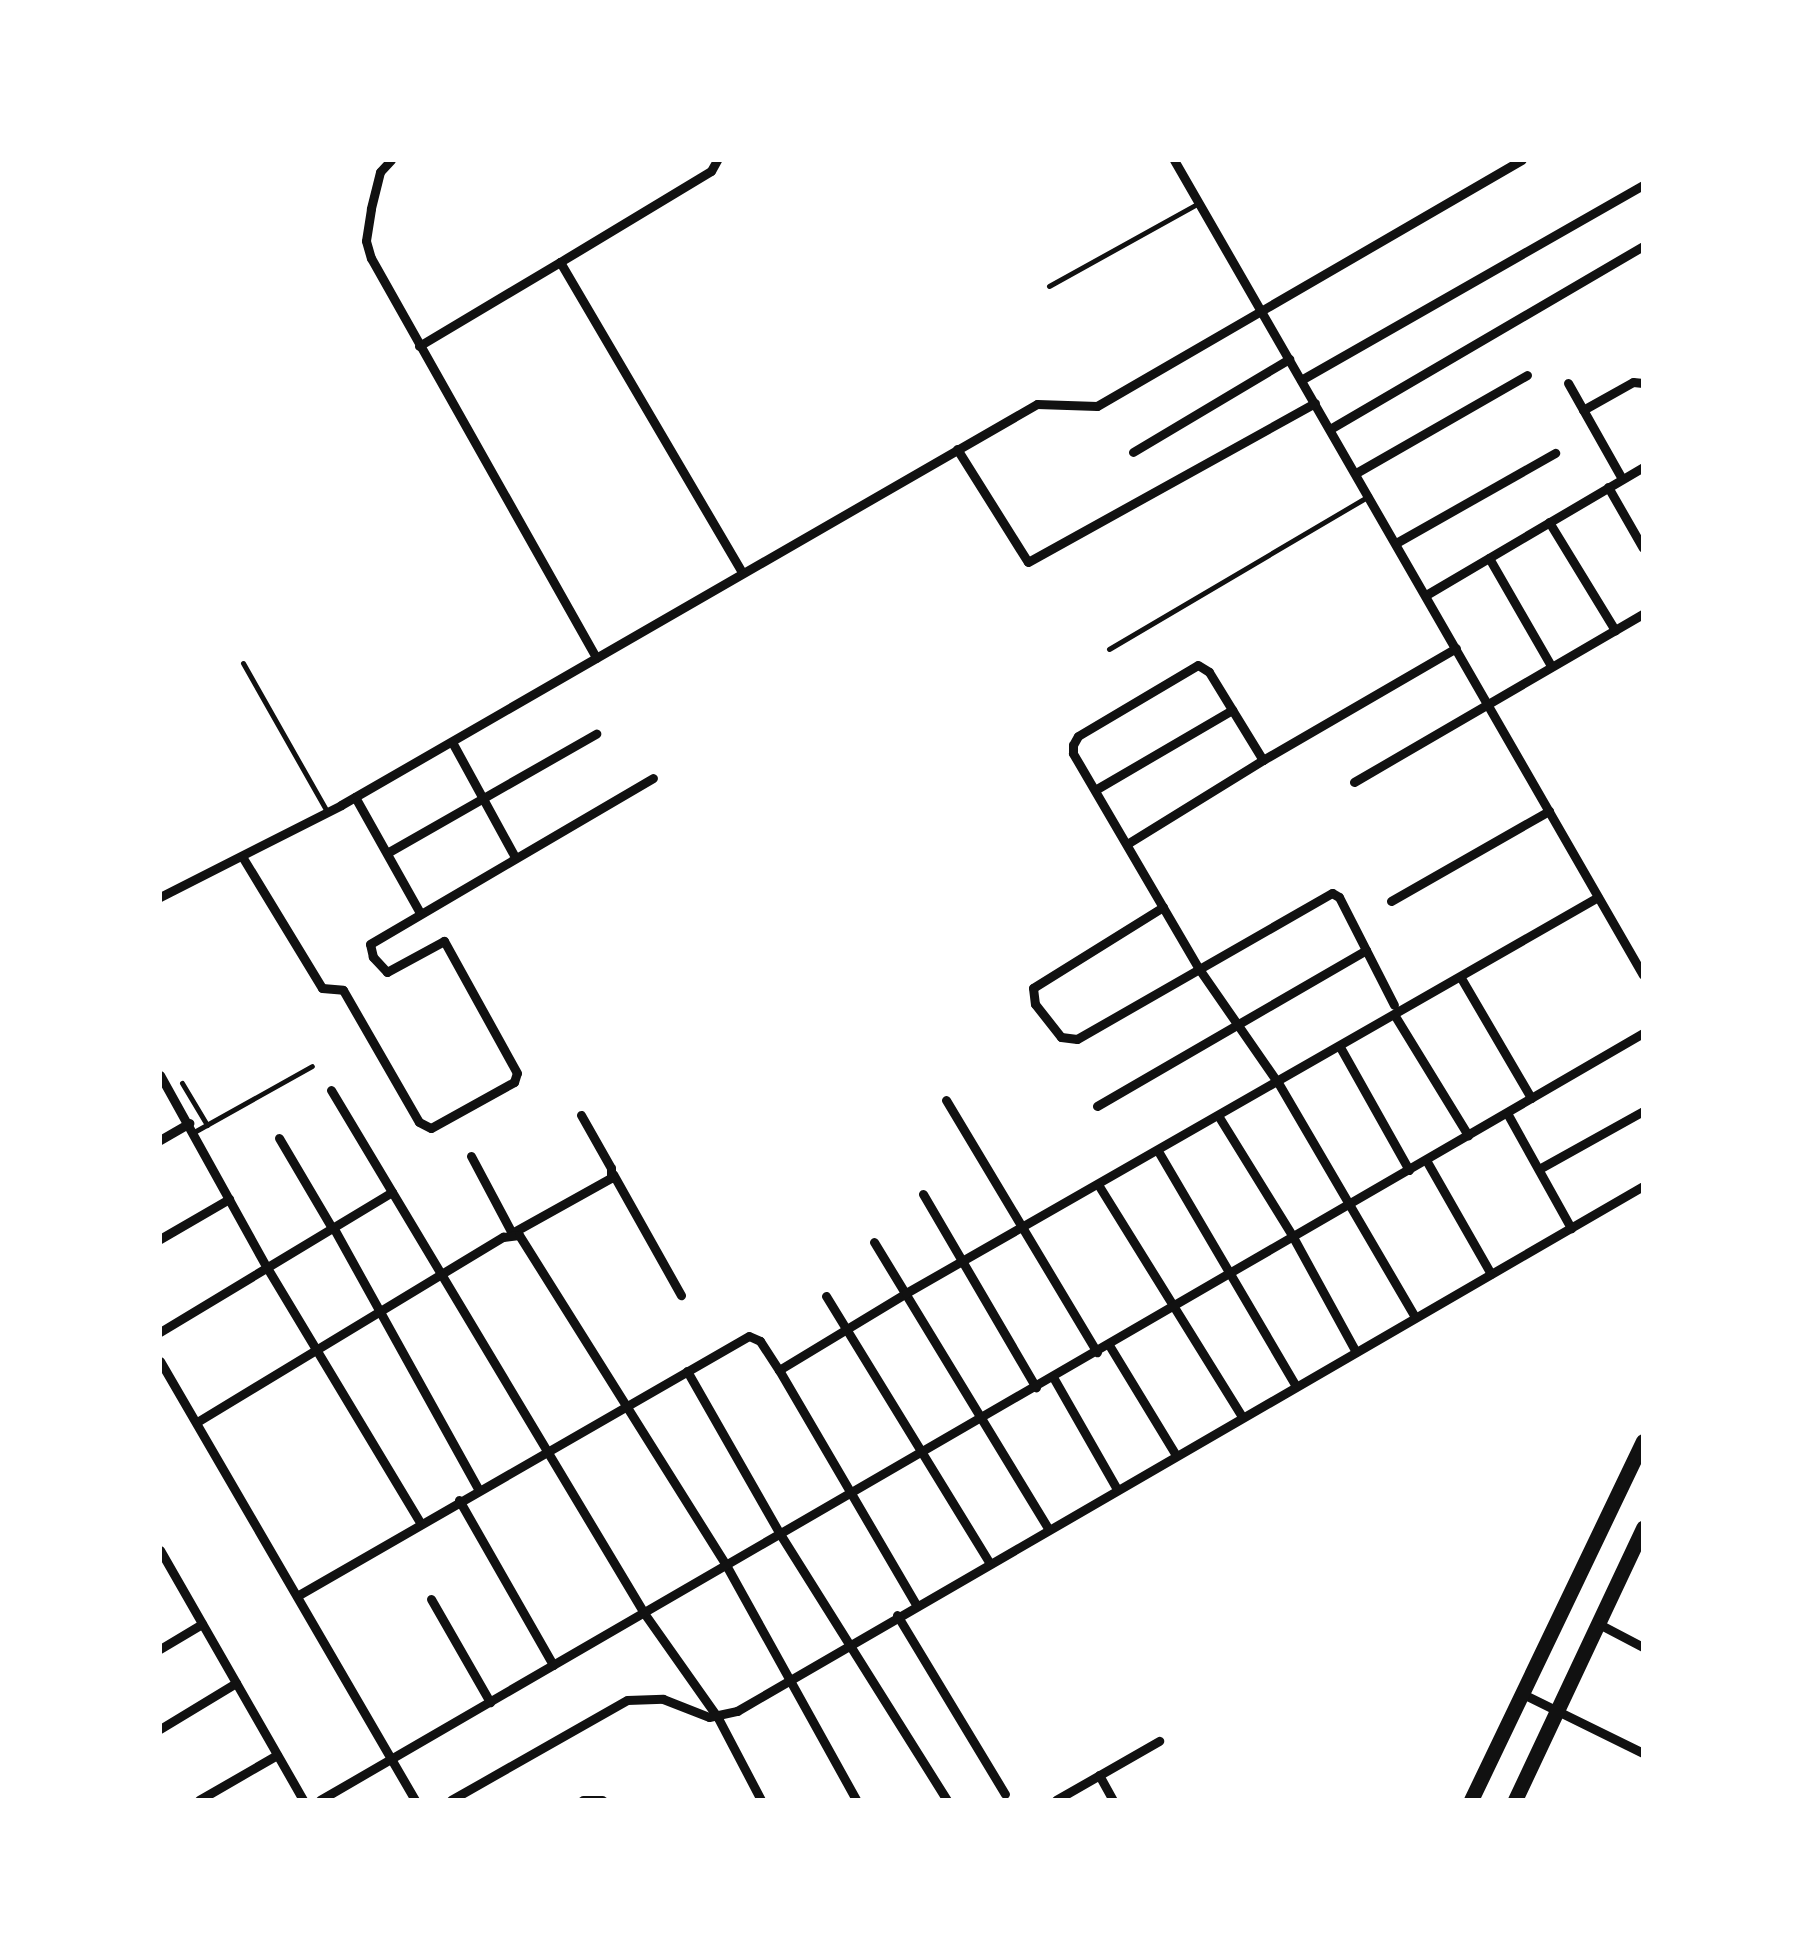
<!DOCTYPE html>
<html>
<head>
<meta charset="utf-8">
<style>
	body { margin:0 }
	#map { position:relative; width:1803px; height:1960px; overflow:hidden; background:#fff; font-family:Cabin,sans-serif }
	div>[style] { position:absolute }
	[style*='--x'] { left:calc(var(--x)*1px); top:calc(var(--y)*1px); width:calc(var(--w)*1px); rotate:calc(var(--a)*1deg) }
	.service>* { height:5px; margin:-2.5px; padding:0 2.5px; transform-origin:2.5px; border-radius:2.5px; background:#111 }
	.minor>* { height:9px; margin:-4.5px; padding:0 4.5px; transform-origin:4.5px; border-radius:4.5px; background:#111 }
	.primary>* { height:15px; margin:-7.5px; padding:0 7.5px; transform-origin:7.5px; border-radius:7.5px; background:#111 }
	span { translate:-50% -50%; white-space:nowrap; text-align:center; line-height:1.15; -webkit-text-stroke:8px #fff; paint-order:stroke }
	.frame { position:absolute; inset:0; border:162px solid #fff; pointer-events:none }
</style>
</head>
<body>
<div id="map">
	<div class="service">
		<div style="--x:1049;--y:286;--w:171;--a:-29"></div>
		<div style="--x:1109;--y:649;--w:302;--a:-30.5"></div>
		<div style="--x:243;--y:663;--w:169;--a:60.5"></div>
		<div style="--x:182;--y:1083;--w:49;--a:59.2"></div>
		<div style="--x:194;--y:1132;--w:135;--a:-29.2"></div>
	</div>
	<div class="minor">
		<div style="--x:391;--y:160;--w:16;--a:133"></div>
		<div style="--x:380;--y:172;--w:38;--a:104"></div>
		<div style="--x:371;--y:209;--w:32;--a:99"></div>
		<div style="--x:366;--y:241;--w:18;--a:74"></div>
		<div style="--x:371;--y:258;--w:459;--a:60.6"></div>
		<div style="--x:1174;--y:160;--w:940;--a:60.08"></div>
		<div style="--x:560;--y:262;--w:176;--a:-31.1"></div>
		<div style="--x:711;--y:171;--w:13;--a:-61"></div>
		<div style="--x:419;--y:346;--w:164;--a:-30.8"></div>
		<div style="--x:560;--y:262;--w:358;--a:59.6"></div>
		<div style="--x:1301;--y:380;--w:394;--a:-29.7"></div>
		<div style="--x:1568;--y:383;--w:110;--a:60.6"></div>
		<div style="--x:1583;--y:410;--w:57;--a:-29.2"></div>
		<div style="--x:1633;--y:382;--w:10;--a:6"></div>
		<div style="--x:1330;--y:429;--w:363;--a:-30.3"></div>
		<div style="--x:957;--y:449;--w:133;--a:57.9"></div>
		<div style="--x:1028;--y:562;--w:328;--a:-29"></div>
		<div style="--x:1133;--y:452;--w:182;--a:-30.8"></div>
		<div style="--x:1356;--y:473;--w:197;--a:-29.8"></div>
		<div style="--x:1608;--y:487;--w:70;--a:60.2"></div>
		<div style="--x:1549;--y:522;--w:127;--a:58.6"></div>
		<div style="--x:1396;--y:543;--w:183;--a:-29.5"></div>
		<div style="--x:1489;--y:558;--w:125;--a:60.1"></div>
		<div style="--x:1426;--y:595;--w:252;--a:-30.5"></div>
		<div style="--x:452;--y:742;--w:131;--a:61.3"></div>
		<div style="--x:1354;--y:782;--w:334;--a:-30.2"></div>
		<div style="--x:1095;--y:790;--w:159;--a:-30.3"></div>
		<div style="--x:355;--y:797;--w:131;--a:60.7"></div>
		<div style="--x:1127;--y:844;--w:160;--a:-31.7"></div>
		<div style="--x:387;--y:853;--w:241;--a:-29.7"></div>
		<div style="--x:243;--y:858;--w:152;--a:58.7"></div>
		<div style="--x:322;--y:988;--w:21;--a:5"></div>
		<div style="--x:343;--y:990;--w:152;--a:60.1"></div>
		<div style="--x:419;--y:1122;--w:13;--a:27"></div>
		<div style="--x:431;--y:1128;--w:95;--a:-29"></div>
		<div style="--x:514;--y:1082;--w:9;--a:-72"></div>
		<div style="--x:517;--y:1073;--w:151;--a:-118.9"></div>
		<div style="--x:444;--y:941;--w:65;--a:151.5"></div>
		<div style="--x:387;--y:972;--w:21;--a:-133"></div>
		<div style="--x:373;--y:957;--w:13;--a:-103"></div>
		<div style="--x:370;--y:944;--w:328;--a:-30.4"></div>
		<div style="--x:160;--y:897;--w:203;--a:-26.9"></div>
		<div style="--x:341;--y:805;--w:803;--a:-29.95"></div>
		<div style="--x:1037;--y:404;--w:60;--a:1.9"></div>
		<div style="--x:1097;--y:406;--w:491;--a:-30.1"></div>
		<div style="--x:1391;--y:901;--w:182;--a:-29.7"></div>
		<div style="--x:1163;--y:907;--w:153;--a:148.1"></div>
		<div style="--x:1033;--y:988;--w:16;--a:83"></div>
		<div style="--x:1035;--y:1004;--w:42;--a:51.8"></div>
		<div style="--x:1061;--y:1037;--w:16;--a:7"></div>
		<div style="--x:1077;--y:1039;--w:294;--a:-29.8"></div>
		<div style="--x:1332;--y:893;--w:8;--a:30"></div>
		<div style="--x:1339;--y:897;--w:121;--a:63"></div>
		<div style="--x:1461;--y:978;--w:139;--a:59.7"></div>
		<div style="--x:1395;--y:1016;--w:140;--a:58.5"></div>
		<div style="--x:1340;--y:1047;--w:141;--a:60.7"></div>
		<div style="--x:160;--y:1075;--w:218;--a:61"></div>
		<div style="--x:266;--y:1266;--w:301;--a:59"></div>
		<div style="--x:331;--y:1090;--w:610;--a:59.1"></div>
		<div style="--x:644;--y:1613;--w:128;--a:54.8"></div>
		<div style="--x:718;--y:1718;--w:93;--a:62.3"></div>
		<div style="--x:946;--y:1100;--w:294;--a:59.1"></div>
		<div style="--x:1097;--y:1106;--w:311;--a:-30.1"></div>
		<div style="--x:1507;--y:1113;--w:132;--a:60.9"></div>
		<div style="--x:1219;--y:1117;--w:141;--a:58.3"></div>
		<div style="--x:1293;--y:1237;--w:131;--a:61.3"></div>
		<div style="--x:279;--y:1138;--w:104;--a:59.5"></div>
		<div style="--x:160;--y:1140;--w:34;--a:-30"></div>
		<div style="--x:1158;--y:1151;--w:273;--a:59.6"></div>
		<div style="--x:471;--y:1156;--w:87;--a:62"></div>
		<div style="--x:512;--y:1233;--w:113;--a:-29.1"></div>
		<div style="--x:611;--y:1178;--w:10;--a:-90"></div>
		<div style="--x:611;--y:1168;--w:61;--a:-119.5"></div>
		<div style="--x:1426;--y:1160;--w:131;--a:60.3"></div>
		<div style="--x:1539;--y:1169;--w:119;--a:-29.1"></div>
		<div style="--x:613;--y:1174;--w:139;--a:60.7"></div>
		<div style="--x:1099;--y:1186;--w:272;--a:58.2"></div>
		<div style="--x:923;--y:1194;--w:224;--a:59.7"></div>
		<div style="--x:333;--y:1227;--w:299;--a:61"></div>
		<div style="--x:160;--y:1239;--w:80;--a:-30.1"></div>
		<div style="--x:874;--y:1242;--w:335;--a:58.7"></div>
		<div style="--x:826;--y:1296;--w:312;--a:58.5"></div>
		<div style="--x:1415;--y:1317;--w:271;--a:-120.3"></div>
		<div style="--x:1278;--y:1083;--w:139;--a:-124.7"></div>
		<div style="--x:1199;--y:969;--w:250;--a:-120.3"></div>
		<div style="--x:1073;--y:753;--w:8;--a:-90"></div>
		<div style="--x:1073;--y:745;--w:10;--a:-61"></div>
		<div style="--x:1078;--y:736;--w:139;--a:-30.6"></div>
		<div style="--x:1198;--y:665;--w:13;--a:32"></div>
		<div style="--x:1209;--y:672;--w:103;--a:58.5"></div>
		<div style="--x:1263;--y:760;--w:223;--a:-30.1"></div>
		<div style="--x:160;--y:1332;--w:271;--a:-31.1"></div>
		<div style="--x:1109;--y:1345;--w:129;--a:58.7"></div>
		<div style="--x:160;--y:1361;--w:508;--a:59.85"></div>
		<div style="--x:779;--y:1370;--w:149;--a:-31.2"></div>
		<div style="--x:906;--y:1293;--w:797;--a:-29.78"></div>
		<div style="--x:687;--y:1371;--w:188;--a:60.3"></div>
		<div style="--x:780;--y:1534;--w:314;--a:57.9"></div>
		<div style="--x:1053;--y:1377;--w:129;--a:60.3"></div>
		<div style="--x:197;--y:1422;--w:358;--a:-31.2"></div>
		<div style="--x:503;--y:1237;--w:16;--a:-7"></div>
		<div style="--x:519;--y:1235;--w:390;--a:57.9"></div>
		<div style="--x:726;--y:1565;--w:269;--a:61"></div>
		<div style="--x:459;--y:1500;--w:190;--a:60.3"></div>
		<div style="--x:160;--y:1550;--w:288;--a:60.2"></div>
		<div style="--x:297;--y:1596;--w:521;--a:-29.91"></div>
		<div style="--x:749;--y:1336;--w:12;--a:24"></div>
		<div style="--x:760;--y:1341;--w:35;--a:57"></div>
		<div style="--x:779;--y:1370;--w:271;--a:59.7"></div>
		<div style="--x:431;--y:1599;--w:119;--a:60.2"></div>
		<div style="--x:897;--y:1615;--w:209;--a:58.9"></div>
		<div style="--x:1599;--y:1624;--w:50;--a:27.6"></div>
		<div style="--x:160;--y:1649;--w:49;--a:-30.8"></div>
		<div style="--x:1523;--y:1694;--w:134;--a:26.2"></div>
		<div style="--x:160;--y:1729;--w:89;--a:-31.2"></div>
		<div style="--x:1099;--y:1775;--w:29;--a:61"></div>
		<div style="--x:199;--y:1800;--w:90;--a:-30"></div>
		<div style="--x:320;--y:1800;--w:1529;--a:-30.1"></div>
		<div style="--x:451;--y:1800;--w:202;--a:-29.6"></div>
		<div style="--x:627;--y:1700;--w:36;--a:-2"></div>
		<div style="--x:663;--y:1699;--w:49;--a:21.4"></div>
		<div style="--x:709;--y:1717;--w:29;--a:-12"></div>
		<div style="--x:737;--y:1711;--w:1047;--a:-30.09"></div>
		<div style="--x:583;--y:1800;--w:19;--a:0"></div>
		<div style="--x:1056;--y:1800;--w:119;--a:-29.8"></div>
	</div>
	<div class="primary">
		<div style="--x:1471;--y:1800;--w:398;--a:-64.4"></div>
		<div style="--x:1515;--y:1800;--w:301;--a:-64.8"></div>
	</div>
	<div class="frame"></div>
</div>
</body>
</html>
